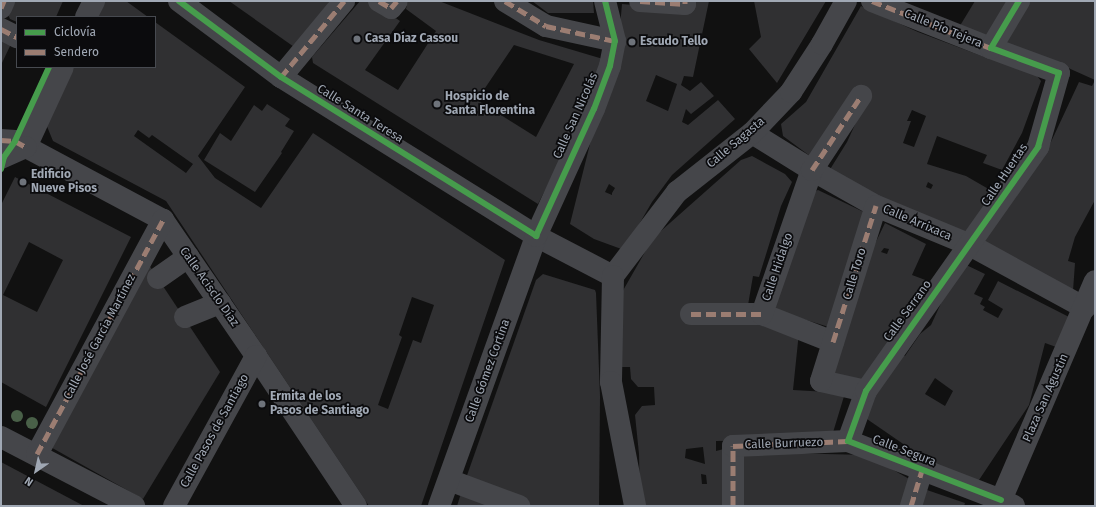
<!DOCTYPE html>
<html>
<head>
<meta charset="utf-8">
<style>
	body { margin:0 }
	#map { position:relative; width:1096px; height:507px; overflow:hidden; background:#111; font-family:"Fira Sans",sans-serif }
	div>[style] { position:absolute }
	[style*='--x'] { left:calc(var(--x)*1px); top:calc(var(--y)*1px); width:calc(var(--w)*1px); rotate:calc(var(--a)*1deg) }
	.building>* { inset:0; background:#303032 }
	.minor>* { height:22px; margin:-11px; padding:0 11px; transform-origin:11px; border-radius:11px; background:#45464a }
	.quiet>* { height:5px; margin-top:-2.5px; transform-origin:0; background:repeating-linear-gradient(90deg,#9b7d72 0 10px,transparent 0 15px) }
	.cycleway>* { height:6px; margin:-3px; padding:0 3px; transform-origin:3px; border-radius:3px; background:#469c4c }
	.trees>* { width:12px; height:12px; margin:-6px; border-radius:50%; background:#496048 }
	.dots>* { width:11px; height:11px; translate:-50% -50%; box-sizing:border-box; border:2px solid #0b0b0d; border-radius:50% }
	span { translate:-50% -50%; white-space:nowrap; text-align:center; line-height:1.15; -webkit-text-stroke:3.5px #0b0b0d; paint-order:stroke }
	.street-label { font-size:12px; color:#a0a8b4 }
	.poi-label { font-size:12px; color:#a0a8b4; font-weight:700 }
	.left { translate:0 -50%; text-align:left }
	.frame { position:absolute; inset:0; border:2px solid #a0a8b4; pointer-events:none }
	.legend { position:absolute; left:16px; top:16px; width:140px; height:52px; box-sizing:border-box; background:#0b0b0d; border:1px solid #474a50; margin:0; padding:5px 7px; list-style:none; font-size:12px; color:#a0a8b4 }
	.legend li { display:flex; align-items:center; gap:8px; height:20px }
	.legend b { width:20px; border:1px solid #474a50 }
	.north { position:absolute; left:16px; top:451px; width:40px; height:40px; -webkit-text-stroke:3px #0b0b0d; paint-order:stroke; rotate:214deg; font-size:11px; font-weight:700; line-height:16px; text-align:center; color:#a0a8b4 }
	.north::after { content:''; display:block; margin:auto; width:14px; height:18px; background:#a0a8b4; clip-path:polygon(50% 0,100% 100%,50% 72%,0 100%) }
</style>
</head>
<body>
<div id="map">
	<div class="building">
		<div style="clip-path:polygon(10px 1px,63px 1px,56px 17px,17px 17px,17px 22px,10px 19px,6px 10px)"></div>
		<div style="clip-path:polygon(102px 1px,126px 1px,148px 17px,95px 17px)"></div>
		<div style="clip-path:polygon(229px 1px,327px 1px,331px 4px,297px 49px)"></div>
		<div style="clip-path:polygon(evenodd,360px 1px,371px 1px,400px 21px,365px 70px,398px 90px,436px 31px,406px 9px,408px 1px,439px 1px,539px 40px,603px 59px,584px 114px,538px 204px,313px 63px,312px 57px,360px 1px,514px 45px,574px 64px,536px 137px,477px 100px,514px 45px)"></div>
		<div style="clip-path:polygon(532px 1px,593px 1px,594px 13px,548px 13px)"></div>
		<div style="clip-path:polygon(evenodd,694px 1px,709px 1px,693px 77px,684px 76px,681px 85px,690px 91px,701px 82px,714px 96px,691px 114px,686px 109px,682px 122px,688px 125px,718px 100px,735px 119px,672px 175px,652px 202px,624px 250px,594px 239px,570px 224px,592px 136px,617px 61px,622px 4px,689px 10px,694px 1px,656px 75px,677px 84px,668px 111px,646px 101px,656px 75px,694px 1px,609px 184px,615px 188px,612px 193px,612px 195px,605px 192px,609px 184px)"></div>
		<div style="clip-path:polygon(754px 1px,826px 1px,777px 83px,749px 49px,761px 37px)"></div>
		<div style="clip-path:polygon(975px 1px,1008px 1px,987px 39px,958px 29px)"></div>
		<div style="clip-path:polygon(1026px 1px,1095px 1px,1095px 80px,1046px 58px,1004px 43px)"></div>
		<div style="clip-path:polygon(evenodd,861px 6px,918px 32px,987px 58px,1034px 72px,1041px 81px,1022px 133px,1002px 170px,983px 163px,987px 155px,937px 136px,927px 164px,966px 176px,992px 191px,968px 235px,962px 238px,829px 171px,847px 142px,870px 92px,856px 86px,814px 159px,783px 136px,781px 124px,806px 102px,861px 6px,912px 110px,926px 116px,914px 147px,903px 143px,911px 121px,907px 121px,912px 110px,861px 6px,928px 182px,933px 185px,931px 189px,926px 187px,928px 182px)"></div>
		<div style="clip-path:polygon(evenodd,155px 22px,245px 87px,198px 156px,215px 178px,261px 208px,313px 133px,505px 260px,421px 506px,369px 506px,166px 201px,53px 141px,46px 124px,72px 67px,155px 67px,155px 22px,138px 130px,149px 138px,152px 135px,193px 164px,186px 173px,134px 136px,138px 130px,155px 22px,412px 297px,434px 305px,421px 343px,413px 340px,388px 409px,378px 405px,402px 337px,399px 335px,412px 297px)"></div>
		<div style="clip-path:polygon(1px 39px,11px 44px,1px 65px)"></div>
		<div style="clip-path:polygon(1095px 80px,1095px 200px,1075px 237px,1068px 261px,1075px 263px,1073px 291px,981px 243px,1050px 144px,1079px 82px,1092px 86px)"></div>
		<div style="clip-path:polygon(267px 104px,290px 119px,285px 126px,294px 131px,281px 152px,282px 153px,255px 192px,204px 160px,220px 133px,231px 141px,254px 105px,262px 111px)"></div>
		<div style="clip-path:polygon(evenodd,752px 156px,785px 174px,792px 182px,781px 206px,759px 277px,753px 276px,747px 311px,799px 332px,793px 390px,845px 393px,831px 439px,716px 441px,716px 451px,724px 449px,728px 506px,640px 506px,639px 454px,635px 415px,642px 406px,655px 405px,654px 387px,638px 387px,631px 379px,630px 367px,622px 367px,621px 294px,653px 238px,741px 160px,752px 156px,703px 447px,705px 464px,685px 458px,686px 449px,703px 447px,752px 156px,701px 474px,706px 475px,707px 484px,702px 484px,701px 474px)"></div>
		<div style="clip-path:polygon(evenodd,15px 177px,131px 237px,46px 407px,1px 382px,1px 205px,15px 177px,29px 242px,63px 260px,37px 312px,3px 295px,29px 242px)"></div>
		<div style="clip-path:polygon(818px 190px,870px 215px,832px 328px,777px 311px,773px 301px,809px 194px)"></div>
		<div style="clip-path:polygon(evenodd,885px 223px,926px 244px,912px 275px,928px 281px,929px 288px,864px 383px,831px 374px,873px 248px,885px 223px,884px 248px,889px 249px,887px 254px,881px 252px,884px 248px)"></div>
		<div style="clip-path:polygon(evenodd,960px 262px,985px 274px,974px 294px,983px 298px,980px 304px,985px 307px,983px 310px,998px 318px,1003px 309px,988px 300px,998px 281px,1071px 318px,1059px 348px,1045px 343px,1029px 405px,975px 486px,928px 461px,864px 417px,899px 353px,905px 356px,920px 334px,931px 325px,960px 262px,935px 378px,953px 391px,945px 406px,925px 394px,935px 378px)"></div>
		<div style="clip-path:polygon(149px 265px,220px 372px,143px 499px,47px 445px)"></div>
		<div style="clip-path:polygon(543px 274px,595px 290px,596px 293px,600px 396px,599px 506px,530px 506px,465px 481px,536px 280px)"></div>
		<div style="clip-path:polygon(738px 452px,867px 455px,911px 480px,907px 506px,741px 506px)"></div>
		<div style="clip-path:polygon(1px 462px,84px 506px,1px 506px)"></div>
		<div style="clip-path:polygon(924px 489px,965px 503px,964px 506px,921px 506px)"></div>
		<div style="clip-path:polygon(462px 490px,505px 506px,457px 506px)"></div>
	</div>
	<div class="minor">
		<div style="--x:179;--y:1;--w:127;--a:36.7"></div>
		<div style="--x:281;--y:77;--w:301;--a:31.9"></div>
		<div style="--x:536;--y:236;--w:87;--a:27.5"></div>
		<div style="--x:379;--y:1;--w:14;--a:30"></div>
		<div style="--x:391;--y:8;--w:9;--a:-49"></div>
		<div style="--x:505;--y:1;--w:48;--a:31.4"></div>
		<div style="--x:546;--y:26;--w:71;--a:12.3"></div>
		<div style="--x:640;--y:1;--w:45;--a:3.8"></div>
		<div style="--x:685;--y:4;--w:3;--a:-90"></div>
		<div style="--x:872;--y:1;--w:128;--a:21.6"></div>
		<div style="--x:1;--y:8;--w:8;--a:-67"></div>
		<div style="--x:86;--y:17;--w:18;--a:-63"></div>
		<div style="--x:1;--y:29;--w:18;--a:27"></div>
		<div style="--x:281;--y:77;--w:99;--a:-50.3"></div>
		<div style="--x:752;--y:133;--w:70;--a:31.7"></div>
		<div style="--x:812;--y:170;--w:73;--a:29.4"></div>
		<div style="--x:876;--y:206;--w:102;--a:22.5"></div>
		<div style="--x:970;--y:245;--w:131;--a:28.7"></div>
		<div style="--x:1;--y:140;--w:14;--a:4"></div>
		<div style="--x:15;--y:141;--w:168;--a:28.1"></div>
		<div style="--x:163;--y:220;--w:165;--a:55.6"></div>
		<div style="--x:256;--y:356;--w:180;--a:56.3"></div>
		<div style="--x:26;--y:147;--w:88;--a:-65.2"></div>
		<div style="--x:1;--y:158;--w:27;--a:-24"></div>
		<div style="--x:613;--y:276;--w:106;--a:-52.7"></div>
		<div style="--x:677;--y:192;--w:95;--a:-38.2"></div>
		<div style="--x:752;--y:133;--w:57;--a:-46.4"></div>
		<div style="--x:791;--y:92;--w:57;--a:-57.1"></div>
		<div style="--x:822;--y:44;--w:49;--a:-60.8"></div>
		<div style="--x:613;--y:276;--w:106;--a:91.1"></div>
		<div style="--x:611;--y:382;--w:126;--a:79"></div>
		<div style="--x:158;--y:278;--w:37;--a:-35"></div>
		<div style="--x:691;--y:314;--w:71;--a:0"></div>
		<div style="--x:185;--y:317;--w:38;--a:-22"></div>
		<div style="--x:833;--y:342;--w:76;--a:-158.5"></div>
		<div style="--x:762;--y:314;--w:152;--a:-70.9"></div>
		<div style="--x:812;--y:170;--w:89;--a:-56.5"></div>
		<div style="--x:866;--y:391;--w:46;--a:-167.5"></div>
		<div style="--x:821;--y:381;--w:183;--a:-72.6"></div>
		<div style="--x:1;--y:437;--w:150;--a:27.4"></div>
		<div style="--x:848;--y:441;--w:53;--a:-70.2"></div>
		<div style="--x:866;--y:391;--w:299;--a:-54.8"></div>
		<div style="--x:1038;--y:147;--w:77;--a:-74.2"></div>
		<div style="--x:1059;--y:73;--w:72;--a:-159.8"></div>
		<div style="--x:991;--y:48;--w:55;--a:-59.2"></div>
		<div style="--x:37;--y:454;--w:266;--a:-61.7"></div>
		<div style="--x:449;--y:480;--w:75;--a:20.4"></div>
		<div style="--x:174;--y:506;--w:171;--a:-61.3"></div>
		<div style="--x:439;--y:506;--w:287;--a:-70.2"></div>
		<div style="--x:536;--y:236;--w:140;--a:-65.5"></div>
		<div style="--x:594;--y:109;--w:46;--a:-69.6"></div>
		<div style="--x:610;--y:66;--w:25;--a:-79"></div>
		<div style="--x:615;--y:41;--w:41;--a:-104"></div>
		<div style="--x:733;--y:506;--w:60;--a:-90"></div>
		<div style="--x:733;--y:446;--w:115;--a:-2.5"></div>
		<div style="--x:848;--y:441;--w:164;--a:21.1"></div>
		<div style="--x:911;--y:506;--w:38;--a:-73"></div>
		<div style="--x:1014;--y:506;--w:14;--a:-155"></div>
		<div style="--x:1001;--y:500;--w:238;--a:-66.8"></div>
	</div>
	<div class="quiet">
		<div style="--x:379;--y:1;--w:14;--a:30"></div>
		<div style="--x:391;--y:8;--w:9;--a:-49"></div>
		<div style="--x:505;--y:1;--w:48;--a:31.4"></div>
		<div style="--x:546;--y:26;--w:71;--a:12.3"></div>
		<div style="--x:640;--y:1;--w:45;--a:3.8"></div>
		<div style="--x:685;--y:4;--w:3;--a:-90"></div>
		<div style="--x:872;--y:1;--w:128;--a:21.6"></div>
		<div style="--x:1;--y:8;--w:8;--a:-67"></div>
		<div style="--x:1;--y:29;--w:18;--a:27"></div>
		<div style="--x:281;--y:77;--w:99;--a:-50.3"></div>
		<div style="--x:1;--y:140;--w:14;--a:4"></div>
		<div style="--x:15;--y:141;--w:13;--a:29"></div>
		<div style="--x:812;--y:170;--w:89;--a:-56.5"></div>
		<div style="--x:691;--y:314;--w:71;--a:0"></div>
		<div style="--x:833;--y:342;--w:143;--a:-72.5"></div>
		<div style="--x:37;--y:454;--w:266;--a:-61.7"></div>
		<div style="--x:733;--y:506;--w:60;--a:-90"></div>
		<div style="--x:733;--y:446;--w:115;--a:-2.5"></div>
		<div style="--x:911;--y:506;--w:38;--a:-73"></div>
	</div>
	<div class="cycleway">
		<div style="--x:179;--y:1;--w:127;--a:36.7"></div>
		<div style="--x:281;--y:77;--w:301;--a:31.9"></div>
		<div style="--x:536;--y:236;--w:140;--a:-65.5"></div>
		<div style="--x:594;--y:109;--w:46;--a:-69.6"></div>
		<div style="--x:610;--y:66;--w:25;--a:-79"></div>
		<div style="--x:615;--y:41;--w:41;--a:-104"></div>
		<div style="--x:1;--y:169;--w:12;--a:-76"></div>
		<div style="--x:4;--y:157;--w:19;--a:-55"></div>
		<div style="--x:15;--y:141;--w:81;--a:-65.3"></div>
		<div style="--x:1001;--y:500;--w:164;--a:-158.9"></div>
		<div style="--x:848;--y:441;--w:53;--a:-70.2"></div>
		<div style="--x:866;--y:391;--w:299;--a:-54.8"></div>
		<div style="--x:1038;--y:147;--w:77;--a:-74.2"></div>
		<div style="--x:1059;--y:73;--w:72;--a:-159.8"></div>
		<div style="--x:991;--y:48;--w:55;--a:-59.2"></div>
	</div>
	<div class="trees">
		<div style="left:17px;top:416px"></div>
		<div style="left:32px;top:423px"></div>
	</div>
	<div class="dots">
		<div style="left:357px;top:39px;background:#6e737b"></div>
		<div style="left:632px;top:42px;background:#6e737b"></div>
		<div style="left:437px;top:104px;background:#6e737b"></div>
		<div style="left:23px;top:182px;background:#6e737b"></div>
		<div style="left:262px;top:404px;background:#6e737b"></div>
	</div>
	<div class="street-label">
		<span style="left:943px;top:29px;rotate:22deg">Calle Pío Tejera</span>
		<span style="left:360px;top:114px;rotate:32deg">Calle Santa Teresa</span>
		<span style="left:576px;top:116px;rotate:-66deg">Calle San Nicolás</span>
		<span style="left:736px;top:143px;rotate:-40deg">Calle Sagasta</span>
		<span style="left:1005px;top:175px;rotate:-56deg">Calle Huertas</span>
		<span style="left:917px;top:223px;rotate:23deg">Calle Arrixaca</span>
		<span style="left:778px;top:267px;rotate:-71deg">Calle Hidalgo</span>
		<span style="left:855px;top:274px;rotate:-73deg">Calle Toro</span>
		<span style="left:209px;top:287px;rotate:55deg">Calle Acisclo Díaz</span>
		<span style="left:908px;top:311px;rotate:-54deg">Calle Serrano</span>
		<span style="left:100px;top:337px;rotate:-62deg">Calle José García Martínez</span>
		<span style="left:488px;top:371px;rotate:-70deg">Calle Gómez Cortina</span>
		<span style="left:1046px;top:398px;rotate:-66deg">Plaza San Agustín</span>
		<span style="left:215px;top:431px;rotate:-61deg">Calle Pasos de Santiago</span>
		<span style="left:784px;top:444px;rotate:-2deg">Calle Burruezo</span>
		<span style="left:904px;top:451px;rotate:21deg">Calle Segura</span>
	</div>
	<div class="poi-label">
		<span class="left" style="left:365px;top:39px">Casa Díaz Cassou</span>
		<span class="left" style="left:640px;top:42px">Escudo Tello</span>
		<span class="left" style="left:445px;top:104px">Hospicio de<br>Santa Florentina</span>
		<span class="left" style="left:31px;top:182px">Edificio<br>Nueve Pisos</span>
		<span class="left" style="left:270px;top:404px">Ermita de los<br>Pasos de Santiago</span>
	</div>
	<div class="frame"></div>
	<ul class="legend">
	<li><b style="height:5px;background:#469c4c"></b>Ciclovía</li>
	<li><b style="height:5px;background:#9b7d72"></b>Sendero</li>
	</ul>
	<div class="north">N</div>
</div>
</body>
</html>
